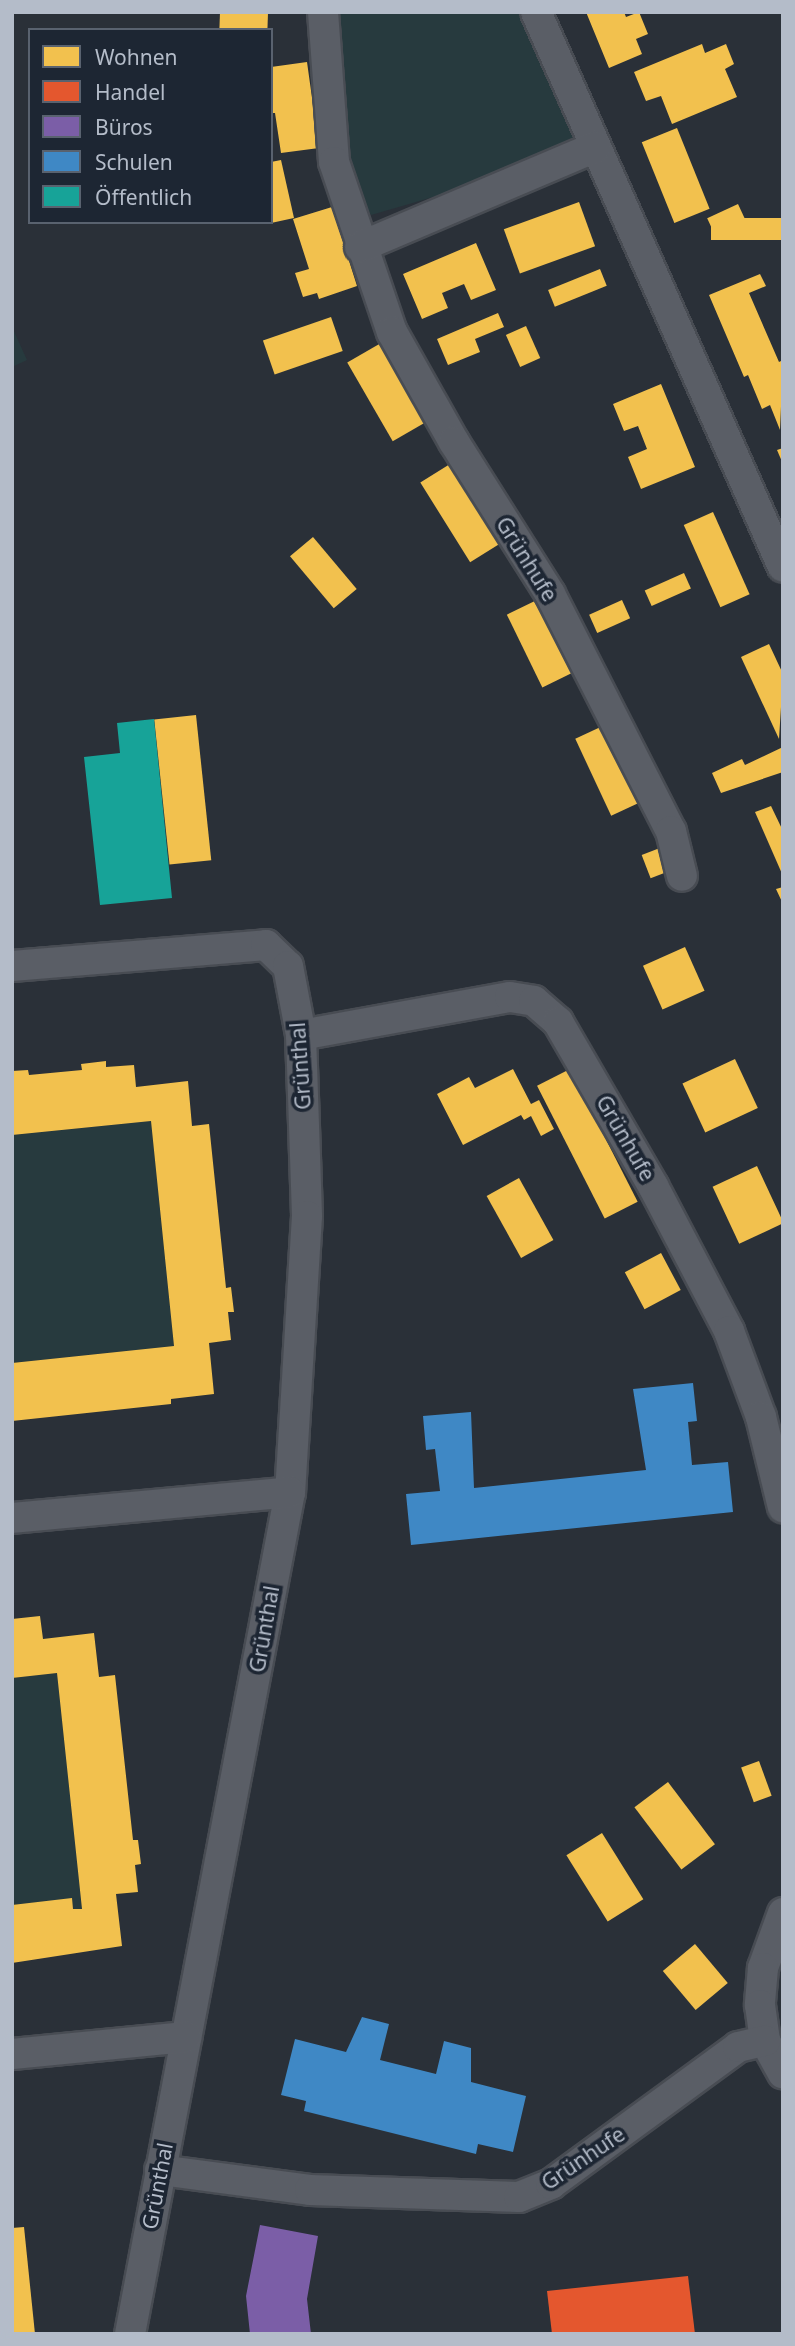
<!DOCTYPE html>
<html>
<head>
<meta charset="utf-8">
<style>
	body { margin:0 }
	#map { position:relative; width:795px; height:2346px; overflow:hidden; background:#2a3038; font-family:"Noto Sans",sans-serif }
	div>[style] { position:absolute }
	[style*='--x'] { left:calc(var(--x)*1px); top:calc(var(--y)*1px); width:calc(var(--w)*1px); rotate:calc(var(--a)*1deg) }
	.green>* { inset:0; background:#273a3e }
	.homes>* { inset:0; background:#f2c14e; transform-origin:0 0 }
	.shops>* { inset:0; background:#e4572e }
	.offices>* { inset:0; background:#7b5ea7 }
	.schools>* { inset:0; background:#3f88c5 }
	.public>* { inset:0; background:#17a398 }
	.roads { filter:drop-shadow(2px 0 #484c53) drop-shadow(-2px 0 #484c53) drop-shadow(0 2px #484c53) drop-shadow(0 -2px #484c53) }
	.street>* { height:30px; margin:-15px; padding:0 15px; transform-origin:15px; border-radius:15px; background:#5a5e66 }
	span { translate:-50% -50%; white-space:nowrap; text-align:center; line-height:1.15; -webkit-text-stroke:7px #1d2633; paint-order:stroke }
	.street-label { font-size:21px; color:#b4bcc9 }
	.frame { position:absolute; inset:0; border:14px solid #b4bcc9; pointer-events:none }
	.legend { position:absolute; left:28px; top:28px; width:245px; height:196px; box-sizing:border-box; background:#1d2633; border:2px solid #59626f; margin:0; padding:9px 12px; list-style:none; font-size:21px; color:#b4bcc9 }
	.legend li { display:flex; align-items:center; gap:14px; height:35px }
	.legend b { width:35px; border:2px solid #59626f }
</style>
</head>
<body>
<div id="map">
	<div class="green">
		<div style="clip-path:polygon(336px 12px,521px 12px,574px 139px,523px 171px,371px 215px,347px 173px)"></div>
		<div style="clip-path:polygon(12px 327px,27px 360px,12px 367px)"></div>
		<div style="clip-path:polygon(151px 1121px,174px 1346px,12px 1363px,12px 1135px)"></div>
		<div style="clip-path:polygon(57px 1673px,82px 1909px,73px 1909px,71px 1899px,12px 1905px,12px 1678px)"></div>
	</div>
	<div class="homes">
		<div style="left:220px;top:12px;width:48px;height:18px;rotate:2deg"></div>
		<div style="clip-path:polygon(586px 12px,624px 12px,626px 17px,639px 12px,648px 34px,636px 39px,642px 54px,609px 68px)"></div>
		<div style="clip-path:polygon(702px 44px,705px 53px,726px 44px,734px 64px,725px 69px,737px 97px,672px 124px,661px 96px,646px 101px,634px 72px)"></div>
		<div style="clip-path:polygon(307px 62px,319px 148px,281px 153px,275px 113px,271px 113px,271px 67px)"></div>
		<div style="left:677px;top:128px;width:87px;height:38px;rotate:68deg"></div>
		<div style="clip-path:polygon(281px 160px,294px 218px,271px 223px,271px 162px)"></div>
		<div style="left:579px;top:202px;width:47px;height:80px;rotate:70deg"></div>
		<div style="left:738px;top:204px;width:17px;height:34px;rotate:65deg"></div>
		<div style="clip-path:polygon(332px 207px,357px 286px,319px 299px,317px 293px,303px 297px,295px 273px,309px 269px,293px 219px)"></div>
		<div style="left:783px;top:218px;width:22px;height:72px;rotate:90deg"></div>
		<div style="clip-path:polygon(476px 243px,496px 290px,471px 300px,464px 284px,442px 293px,448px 308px,422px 319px,403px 274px)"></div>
		<div style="left:600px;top:269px;width:18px;height:56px;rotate:68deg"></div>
		<div style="clip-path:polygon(760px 274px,766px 286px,749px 293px,779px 362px,783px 360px,780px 430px,770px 405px,762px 409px,748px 375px,744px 377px,709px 295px)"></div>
		<div style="clip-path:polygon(498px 313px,504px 327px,475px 339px,480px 352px,448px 365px,437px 339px)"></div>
		<div style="left:331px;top:317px;width:36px;height:72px;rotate:71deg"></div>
		<div style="left:526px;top:326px;width:35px;height:22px;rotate:66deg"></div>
		<div style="left:381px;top:343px;width:91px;height:39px;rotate:60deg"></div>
		<div style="clip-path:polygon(661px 384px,695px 467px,641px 489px,628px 457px,647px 449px,638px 426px,624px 431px,613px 404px)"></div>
		<div style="clip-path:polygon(783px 448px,783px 464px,777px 450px)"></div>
		<div style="left:450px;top:464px;width:94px;height:35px;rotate:58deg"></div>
		<div style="left:713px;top:512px;width:90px;height:32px;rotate:66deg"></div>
		<div style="left:313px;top:537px;width:68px;height:30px;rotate:50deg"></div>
		<div style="left:684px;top:573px;width:17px;height:43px;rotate:66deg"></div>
		<div style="left:541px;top:598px;width:81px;height:38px;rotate:64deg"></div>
		<div style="left:622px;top:600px;width:20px;height:36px;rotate:66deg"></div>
		<div style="clip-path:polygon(769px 644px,783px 674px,779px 739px,741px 657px)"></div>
		<div style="left:196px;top:715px;width:146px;height:42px;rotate:84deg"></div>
		<div style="left:607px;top:724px;width:85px;height:35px;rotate:65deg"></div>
		<div style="clip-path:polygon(783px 747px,783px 772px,721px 793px,712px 773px,742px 759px,745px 765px)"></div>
		<div style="clip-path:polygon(771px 806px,783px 831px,783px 876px,755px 812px)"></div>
		<div style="left:665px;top:846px;width:25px;height:25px;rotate:69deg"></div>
		<div style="clip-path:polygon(783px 887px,783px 904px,776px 889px)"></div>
		<div style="left:685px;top:947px;width:48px;height:46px;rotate:66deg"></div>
		<div style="left:735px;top:1059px;width:54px;height:58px;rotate:65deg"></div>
		<div style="clip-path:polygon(106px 1061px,106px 1067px,134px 1065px,136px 1087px,188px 1081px,192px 1126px,209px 1124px,226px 1288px,231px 1287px,234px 1312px,228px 1312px,231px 1340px,209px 1343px,214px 1394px,171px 1399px,171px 1404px,12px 1421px,12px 1363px,174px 1346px,151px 1121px,12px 1135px,12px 1071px,28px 1070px,29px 1075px,82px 1070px,81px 1064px)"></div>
		<div style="clip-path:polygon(513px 1069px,531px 1104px,539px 1100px,554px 1129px,541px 1136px,531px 1116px,524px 1120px,521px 1115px,463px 1145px,437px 1094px,469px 1077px,475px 1088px)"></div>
		<div style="left:570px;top:1069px;width:149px;height:37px;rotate:63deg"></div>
		<div style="left:757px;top:1166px;width:63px;height:49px;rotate:65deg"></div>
		<div style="left:519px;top:1178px;width:71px;height:37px;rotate:61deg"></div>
		<div style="left:661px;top:1253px;width:42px;height:41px;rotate:62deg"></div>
		<div style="clip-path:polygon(40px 1616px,43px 1639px,94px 1633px,99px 1677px,115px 1675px,133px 1840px,138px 1840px,141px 1864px,135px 1865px,138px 1892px,116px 1894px,122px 1946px,12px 1963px,12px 1905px,72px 1898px,73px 1909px,82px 1909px,57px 1673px,12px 1678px,12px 1619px)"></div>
		<div style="left:759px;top:1761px;width:37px;height:19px;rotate:70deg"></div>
		<div style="left:668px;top:1782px;width:78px;height:42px;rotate:53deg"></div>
		<div style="left:602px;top:1833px;width:78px;height:42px;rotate:58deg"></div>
		<div style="left:695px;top:1944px;width:51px;height:42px;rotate:50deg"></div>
		<div style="clip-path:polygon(24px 2227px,35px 2334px,12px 2334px,12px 2228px)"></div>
	</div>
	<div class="shops">
		<div style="clip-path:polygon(688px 2276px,695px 2334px,552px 2334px,547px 2291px)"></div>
	</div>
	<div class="offices">
		<div style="clip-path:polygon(260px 2225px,318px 2236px,307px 2299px,311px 2334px,250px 2334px,246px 2296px)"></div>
	</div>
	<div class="schools">
		<div style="clip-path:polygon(693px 1383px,697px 1421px,688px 1422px,692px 1465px,728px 1462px,733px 1512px,411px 1545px,406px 1494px,440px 1491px,435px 1449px,426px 1450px,423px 1416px,471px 1412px,474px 1488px,646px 1470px,633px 1389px)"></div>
		<div style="clip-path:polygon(362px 2017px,389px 2024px,380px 2060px,436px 2074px,444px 2041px,471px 2048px,471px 2082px,526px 2096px,513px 2152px,478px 2144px,476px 2154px,304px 2111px,306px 2101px,281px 2095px,295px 2039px,346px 2052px)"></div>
	</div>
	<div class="public">
		<div style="clip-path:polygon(154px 719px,172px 898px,100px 905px,84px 757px,120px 753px,117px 723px)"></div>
	</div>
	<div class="roads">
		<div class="street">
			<div style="--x:323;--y:12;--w:150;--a:85.8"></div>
			<div style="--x:334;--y:162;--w:180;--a:71.2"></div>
			<div style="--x:392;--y:332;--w:126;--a:60.6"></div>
			<div style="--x:454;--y:442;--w:180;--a:57.7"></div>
			<div style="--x:550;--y:594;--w:266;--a:63"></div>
			<div style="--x:671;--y:831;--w:46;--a:76.3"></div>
			<div style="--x:536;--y:12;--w:607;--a:66.01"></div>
			<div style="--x:360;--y:247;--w:256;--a:-23"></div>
			<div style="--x:12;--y:966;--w:255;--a:-4.7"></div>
			<div style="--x:266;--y:945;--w:30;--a:44"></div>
			<div style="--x:288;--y:966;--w:70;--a:79.3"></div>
			<div style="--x:301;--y:1035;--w:181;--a:88.1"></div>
			<div style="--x:307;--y:1216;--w:277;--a:93.5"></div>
			<div style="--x:290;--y:1492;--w:857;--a:100.76"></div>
			<div style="--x:301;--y:1035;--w:212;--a:-10.3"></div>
			<div style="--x:510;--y:997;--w:24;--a:9"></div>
			<div style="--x:534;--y:1001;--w:32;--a:41"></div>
			<div style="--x:558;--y:1022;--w:190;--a:59.9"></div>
			<div style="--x:653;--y:1186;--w:164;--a:62.3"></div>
			<div style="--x:729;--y:1331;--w:92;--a:69.6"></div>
			<div style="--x:761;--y:1417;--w:93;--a:76.3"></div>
			<div style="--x:12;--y:1518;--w:279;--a:-5.3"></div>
			<div style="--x:783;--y:1913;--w:59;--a:110"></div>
			<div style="--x:763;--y:1968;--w:37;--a:95"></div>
			<div style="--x:760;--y:2005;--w:36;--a:82"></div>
			<div style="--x:765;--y:2041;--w:37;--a:61"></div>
			<div style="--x:12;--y:2054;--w:175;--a:-5.6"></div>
			<div style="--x:160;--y:2170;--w:151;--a:7.6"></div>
			<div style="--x:310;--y:2190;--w:209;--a:1.9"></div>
			<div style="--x:519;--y:2197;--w:35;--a:-22"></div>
			<div style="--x:551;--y:2184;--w:232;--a:-36.2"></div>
			<div style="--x:738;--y:2047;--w:28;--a:-13"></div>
		</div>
	</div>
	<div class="street-label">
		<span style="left:527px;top:559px;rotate:58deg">Grünhufe</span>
		<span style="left:300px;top:1066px;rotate:-94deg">Grünthal</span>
		<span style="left:626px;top:1138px;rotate:60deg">Grünhufe</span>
		<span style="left:264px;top:1629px;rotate:-80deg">Grünthal</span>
		<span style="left:583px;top:2158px;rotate:-34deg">Grünhufe</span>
		<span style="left:157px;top:2186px;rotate:-79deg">Grünthal</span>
	</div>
	<div class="frame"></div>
	<ul class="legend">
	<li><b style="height:19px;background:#f2c14e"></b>Wohnen</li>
	<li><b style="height:19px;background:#e4572e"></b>Handel</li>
	<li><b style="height:19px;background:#7b5ea7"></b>Büros</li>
	<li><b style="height:19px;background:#3f88c5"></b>Schulen</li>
	<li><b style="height:19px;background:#17a398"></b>Öffentlich</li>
	</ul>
</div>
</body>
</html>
